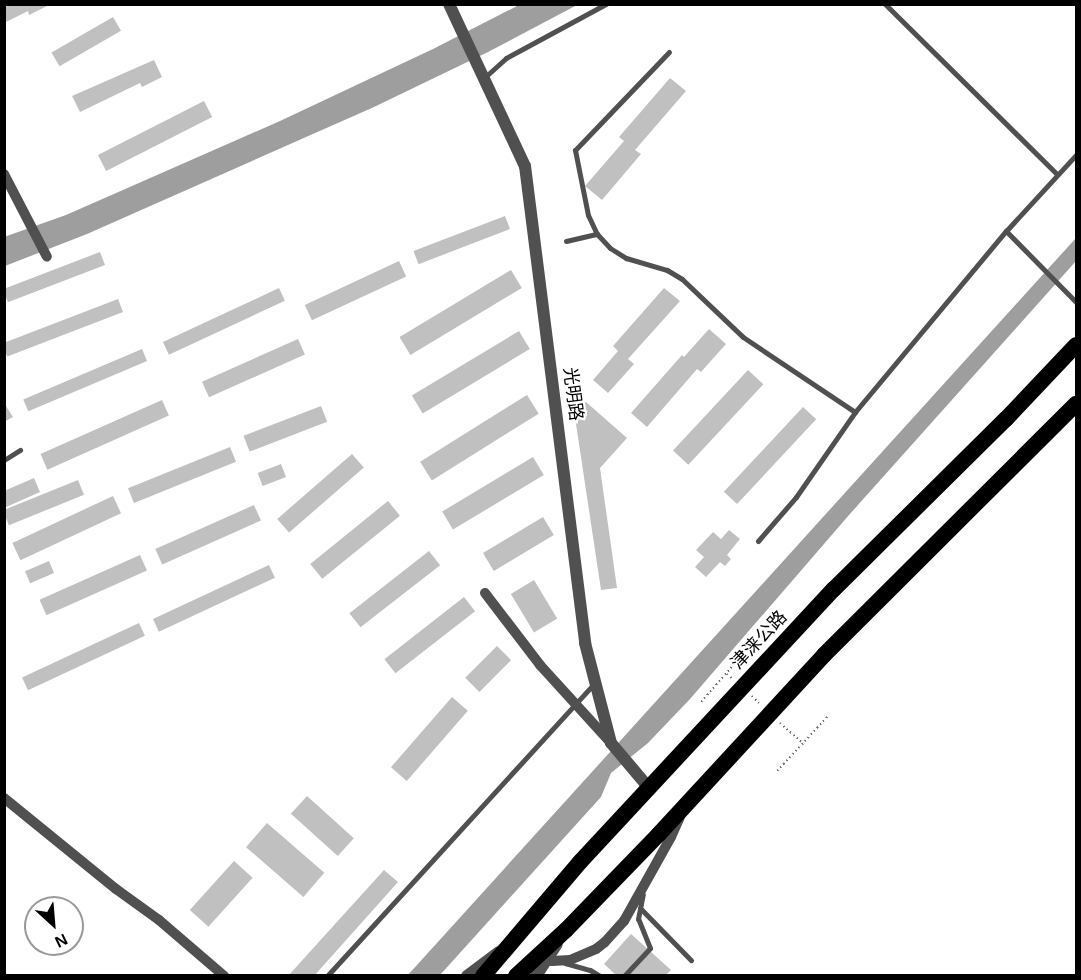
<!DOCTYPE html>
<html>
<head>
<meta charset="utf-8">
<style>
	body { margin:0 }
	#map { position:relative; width:1081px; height:980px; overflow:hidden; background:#fff; font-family:Helvetica,"Noto Sans SC",sans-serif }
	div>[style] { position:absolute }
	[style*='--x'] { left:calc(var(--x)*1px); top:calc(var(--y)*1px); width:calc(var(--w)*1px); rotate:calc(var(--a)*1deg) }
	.water>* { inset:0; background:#9e9e9e }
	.building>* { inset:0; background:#c0c0c0; transform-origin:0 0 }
	.path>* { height:1.5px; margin-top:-0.75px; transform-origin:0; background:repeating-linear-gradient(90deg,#727272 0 1.5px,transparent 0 4.5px) }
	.service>* { height:5px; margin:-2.5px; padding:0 2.5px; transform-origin:2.5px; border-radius:2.5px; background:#505050 }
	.minor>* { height:10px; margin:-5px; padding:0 5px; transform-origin:5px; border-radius:5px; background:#505050 }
	.tertiary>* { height:12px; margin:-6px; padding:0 6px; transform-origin:6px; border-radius:6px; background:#505050 }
	.trunk>* { height:16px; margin:-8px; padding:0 8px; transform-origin:8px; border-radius:8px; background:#000 }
	span { translate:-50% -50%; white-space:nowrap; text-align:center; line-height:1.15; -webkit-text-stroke:4.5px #fff; paint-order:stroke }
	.street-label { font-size:18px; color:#000 }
	.frame { position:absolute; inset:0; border:6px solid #000; pointer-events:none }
	.north { position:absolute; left:24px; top:896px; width:60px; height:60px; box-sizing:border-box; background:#fff; border:2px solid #999; border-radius:50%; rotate:154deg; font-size:16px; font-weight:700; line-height:24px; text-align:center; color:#000 }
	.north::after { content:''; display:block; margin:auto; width:21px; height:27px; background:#000; clip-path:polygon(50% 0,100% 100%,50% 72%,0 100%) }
</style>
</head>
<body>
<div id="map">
	<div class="water">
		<div style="clip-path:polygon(519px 5px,577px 5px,488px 52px,374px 107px,87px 234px,5px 266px,4px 237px,66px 215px,280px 121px,433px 49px)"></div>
		<div style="clip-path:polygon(1076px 238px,1076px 261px,849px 515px,690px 699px,648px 743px,611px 773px,601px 797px,440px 975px,407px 976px)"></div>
	</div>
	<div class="building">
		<div style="clip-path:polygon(4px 4px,51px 4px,29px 15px,28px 11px,4px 23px)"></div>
		<div style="left:113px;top:17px;width:16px;height:71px;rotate:60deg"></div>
		<div style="clip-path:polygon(154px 60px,162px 77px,142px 87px,140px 83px,80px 112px,72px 96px)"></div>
		<div style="clip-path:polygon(670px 78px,686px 91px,635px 150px,641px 154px,602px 200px,585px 186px,624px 141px,619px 137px)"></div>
		<div style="left:204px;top:101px;width:18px;height:119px;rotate:63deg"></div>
		<div style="left:505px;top:216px;width:14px;height:98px;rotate:69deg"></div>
		<div style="left:100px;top:252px;width:14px;height:104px;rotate:69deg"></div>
		<div style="left:399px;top:261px;width:17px;height:104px;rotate:65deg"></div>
		<div style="left:511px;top:270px;width:21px;height:130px;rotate:59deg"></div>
		<div style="left:279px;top:288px;width:14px;height:128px;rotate:65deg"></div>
		<div style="clip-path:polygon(664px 288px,680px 301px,628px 359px,634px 364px,608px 393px,593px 380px,618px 351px,613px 346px)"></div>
		<div style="left:118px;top:299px;width:14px;height:124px;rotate:69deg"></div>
		<div style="clip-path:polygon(709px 329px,726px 344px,701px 372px,697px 369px,647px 427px,631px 413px,682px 355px,684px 357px)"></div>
		<div style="left:519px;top:331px;width:21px;height:125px;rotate:59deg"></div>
		<div style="left:298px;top:339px;width:17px;height:105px;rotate:66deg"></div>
		<div style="left:142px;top:349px;width:13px;height:129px;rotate:67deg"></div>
		<div style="left:748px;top:370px;width:21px;height:110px;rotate:43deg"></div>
		<div style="left:527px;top:395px;width:22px;height:126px;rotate:58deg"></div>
		<div style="left:162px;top:400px;width:17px;height:133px;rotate:66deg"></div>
		<div style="clip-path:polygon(586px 402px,627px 438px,600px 468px,617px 588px,601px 590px,573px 404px)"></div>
		<div style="clip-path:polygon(4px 403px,13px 417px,4px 422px)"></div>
		<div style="left:321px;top:406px;width:17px;height:83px;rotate:69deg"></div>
		<div style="left:803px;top:407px;width:18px;height:116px;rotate:43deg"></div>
		<div style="left:230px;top:447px;width:16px;height:110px;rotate:68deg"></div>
		<div style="left:352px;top:454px;width:18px;height:99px;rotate:49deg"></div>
		<div style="left:533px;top:457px;width:21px;height:106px;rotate:59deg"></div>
		<div style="left:281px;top:464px;width:14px;height:25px;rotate:69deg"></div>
		<div style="clip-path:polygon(34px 478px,40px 492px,4px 508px,4px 491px)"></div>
		<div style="left:78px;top:480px;width:16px;height:81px;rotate:68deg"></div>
		<div style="left:113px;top:496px;width:19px;height:111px;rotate:65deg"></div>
		<div style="left:388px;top:501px;width:19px;height:100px;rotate:51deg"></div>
		<div style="left:254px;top:505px;width:17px;height:108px;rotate:66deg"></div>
		<div style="left:543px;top:517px;width:21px;height:70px;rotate:59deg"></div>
		<div style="clip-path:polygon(729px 530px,740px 539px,727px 555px,731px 559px,725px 566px,720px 562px,706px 577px,695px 567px,704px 557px,696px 550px,713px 532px,721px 539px)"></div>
		<div style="left:429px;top:551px;width:18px;height:101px;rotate:52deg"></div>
		<div style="left:140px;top:555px;width:17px;height:110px;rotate:66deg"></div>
		<div style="left:49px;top:561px;width:13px;height:26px;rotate:67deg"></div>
		<div style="left:269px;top:565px;width:14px;height:128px;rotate:65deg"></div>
		<div style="left:534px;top:580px;width:45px;height:27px;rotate:59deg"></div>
		<div style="left:464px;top:597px;width:18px;height:101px;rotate:52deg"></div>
		<div style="left:139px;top:623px;width:14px;height:129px;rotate:65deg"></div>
		<div style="left:497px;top:646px;width:20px;height:45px;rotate:45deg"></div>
		<div style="left:452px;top:697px;width:21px;height:93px;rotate:41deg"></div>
		<div style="left:307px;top:796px;width:63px;height:24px;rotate:42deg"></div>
		<div style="left:267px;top:823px;width:76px;height:32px;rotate:41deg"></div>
		<div style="left:234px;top:861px;width:25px;height:66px;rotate:42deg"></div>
		<div style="clip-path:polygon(384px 870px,398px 882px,314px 976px,288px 976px)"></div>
		<div style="clip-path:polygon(631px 934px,671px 970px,665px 976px,617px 976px,604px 964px)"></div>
	</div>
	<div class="path">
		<div style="--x:727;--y:674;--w:8;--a:40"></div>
		<div style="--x:752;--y:696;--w:10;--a:45"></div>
		<div style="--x:701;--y:702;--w:74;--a:-48.8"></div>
		<div style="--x:780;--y:723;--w:32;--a:41"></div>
		<div style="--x:777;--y:771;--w:75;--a:-47.2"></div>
	</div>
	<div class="service">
		<div style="--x:885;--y:4;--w:242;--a:44.7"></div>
		<div style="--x:669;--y:52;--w:136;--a:133.8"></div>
		<div style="--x:575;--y:150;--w:66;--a:78.7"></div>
		<div style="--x:588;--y:215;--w:21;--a:65"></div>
		<div style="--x:597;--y:234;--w:19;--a:47"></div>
		<div style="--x:610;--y:248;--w:19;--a:32"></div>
		<div style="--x:626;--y:258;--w:43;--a:16.3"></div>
		<div style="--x:667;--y:270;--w:17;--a:31"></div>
		<div style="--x:682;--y:279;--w:84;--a:43.6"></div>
		<div style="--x:743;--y:337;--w:135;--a:33.8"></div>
		<div style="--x:485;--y:77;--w:28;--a:-42"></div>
		<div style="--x:506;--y:58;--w:114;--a:-28.4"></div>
		<div style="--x:1006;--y:231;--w:100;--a:45.4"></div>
		<div style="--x:566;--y:241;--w:32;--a:-13"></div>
		<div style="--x:4;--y:460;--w:19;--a:-32"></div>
		<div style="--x:758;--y:541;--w:58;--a:-49.2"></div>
		<div style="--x:796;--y:497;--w:103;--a:-55.2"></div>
		<div style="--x:855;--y:412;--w:236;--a:-50.2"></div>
		<div style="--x:1006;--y:231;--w:103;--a:-47.4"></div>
		<div style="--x:640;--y:908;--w:73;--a:45.6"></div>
		<div style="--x:565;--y:963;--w:26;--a:16"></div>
		<div style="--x:590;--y:970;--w:12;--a:31"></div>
		<div style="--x:327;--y:976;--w:397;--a:-47.6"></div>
		<div style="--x:624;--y:976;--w:38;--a:-47"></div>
		<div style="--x:650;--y:948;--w:31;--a:-112"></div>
		<div style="--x:638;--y:919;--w:25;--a:-79"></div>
	</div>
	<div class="minor">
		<div style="--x:4;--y:174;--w:93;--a:62.6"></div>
		<div style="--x:485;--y:593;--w:91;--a:52.6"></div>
		<div style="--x:540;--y:665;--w:105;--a:47.7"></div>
		<div style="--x:4;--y:798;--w:144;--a:39.1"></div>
		<div style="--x:116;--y:889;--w:53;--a:35.8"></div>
		<div style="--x:159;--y:920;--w:86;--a:40.7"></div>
		<div style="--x:541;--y:958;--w:11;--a:15"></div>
		<div style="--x:552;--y:961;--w:18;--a:-3"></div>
		<div style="--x:570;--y:960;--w:28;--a:-23"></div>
		<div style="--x:596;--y:949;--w:11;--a:-38"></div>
		<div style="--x:605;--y:942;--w:28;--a:-48"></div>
		<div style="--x:624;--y:921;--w:96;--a:-60.8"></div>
		<div style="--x:671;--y:837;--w:22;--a:-66"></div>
	</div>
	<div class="tertiary">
		<div style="--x:449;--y:4;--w:179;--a:64.9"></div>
		<div style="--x:525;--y:166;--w:481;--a:82.8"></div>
		<div style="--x:585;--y:643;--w:103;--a:75.4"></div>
		<div style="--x:611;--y:743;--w:59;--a:49.8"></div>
		<div style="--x:467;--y:976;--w:40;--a:-37"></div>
		<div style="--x:536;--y:976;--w:38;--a:-57"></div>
	</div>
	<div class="trunk">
		<div style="--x:483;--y:976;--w:150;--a:-49.6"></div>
		<div style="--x:580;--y:862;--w:373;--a:-47.1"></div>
		<div style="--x:834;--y:589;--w:242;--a:-44.7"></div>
		<div style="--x:1006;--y:419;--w:102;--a:-46.6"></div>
		<div style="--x:516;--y:976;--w:68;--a:-42.6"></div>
		<div style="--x:566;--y:930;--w:134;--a:-45.9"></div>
		<div style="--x:659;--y:834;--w:243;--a:-47.3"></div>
		<div style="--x:824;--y:655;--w:356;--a:-44.9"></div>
	</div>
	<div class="street-label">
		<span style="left:573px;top:394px;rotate:83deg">光明路</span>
		<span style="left:759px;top:640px;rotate:-47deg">津涞公路</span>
	</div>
	<div class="frame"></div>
	<div class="north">N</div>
</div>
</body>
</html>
